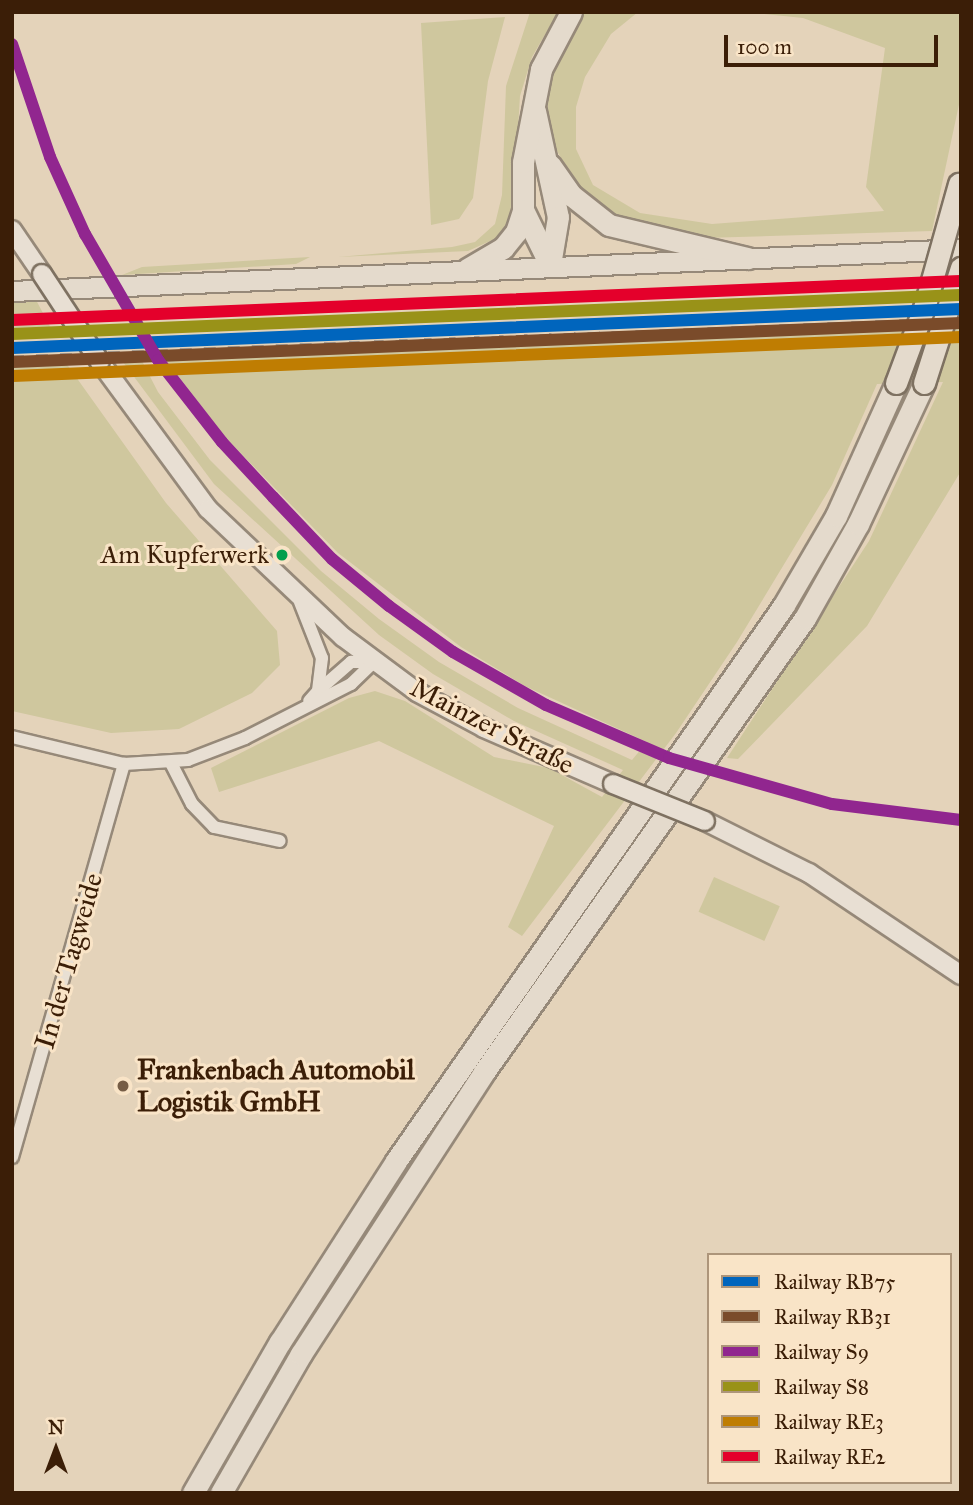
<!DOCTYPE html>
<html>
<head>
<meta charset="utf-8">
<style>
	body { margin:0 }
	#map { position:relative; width:973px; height:1505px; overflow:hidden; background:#e4d3ba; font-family:"IM FELL Great Primer",serif }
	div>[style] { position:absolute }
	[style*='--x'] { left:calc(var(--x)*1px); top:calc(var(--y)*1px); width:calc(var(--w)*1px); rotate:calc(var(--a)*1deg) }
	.green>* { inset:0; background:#cfc79e; transform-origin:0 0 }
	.roads { filter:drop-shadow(2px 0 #968979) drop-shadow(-2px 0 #968979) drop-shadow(0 2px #968979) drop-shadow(0 -2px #968979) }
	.street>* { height:12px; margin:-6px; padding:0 6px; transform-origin:6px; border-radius:6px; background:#e8dfd3 }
	.secondary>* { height:18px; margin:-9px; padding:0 9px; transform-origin:9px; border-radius:9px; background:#e8dfd3 }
	.primary>* { height:19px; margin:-9.5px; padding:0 9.5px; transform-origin:9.5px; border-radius:9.5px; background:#e4dacc }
	.highway>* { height:21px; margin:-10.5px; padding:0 10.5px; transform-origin:10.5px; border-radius:10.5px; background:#e4dacc }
	.rail>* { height:4.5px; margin-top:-2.25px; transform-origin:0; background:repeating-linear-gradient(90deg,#a79d92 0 12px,transparent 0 24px) }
	.bridges { filter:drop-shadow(2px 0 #7e7161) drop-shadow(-2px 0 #7e7161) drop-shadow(0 2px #7e7161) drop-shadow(0 -2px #7e7161) }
	.secondary-bridge>* { height:18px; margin:-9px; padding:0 9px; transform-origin:9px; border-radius:9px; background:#e8dfd3 }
	.highway-bridge>* { height:21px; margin:-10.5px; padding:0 10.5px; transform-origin:10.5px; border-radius:10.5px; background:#e4dacc }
	.rail-1>* { height:12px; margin:-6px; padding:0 6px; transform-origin:6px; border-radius:6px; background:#0065bd }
	.rail-2>* { height:12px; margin:-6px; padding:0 6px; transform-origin:6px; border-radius:6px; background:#7a4b2a }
	.rail-3>* { height:12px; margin:-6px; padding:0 6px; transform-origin:6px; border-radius:6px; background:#91268f }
	.rail-4>* { height:12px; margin:-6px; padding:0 6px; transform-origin:6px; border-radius:6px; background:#999218 }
	.rail-5>* { height:12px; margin:-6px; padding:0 6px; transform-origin:6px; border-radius:6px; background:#bf7d02 }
	.rail-6>* { height:12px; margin:-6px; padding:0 6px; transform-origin:6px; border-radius:6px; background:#e4002b }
	.dots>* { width:19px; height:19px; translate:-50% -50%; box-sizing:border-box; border:4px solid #f9e4c7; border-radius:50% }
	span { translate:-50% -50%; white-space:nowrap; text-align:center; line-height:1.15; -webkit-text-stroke:6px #f9e4c7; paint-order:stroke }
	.bus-label { font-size:26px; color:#3b1e07 }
	.right { translate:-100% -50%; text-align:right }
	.street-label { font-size:28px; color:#3b1e07 }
	.poi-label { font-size:28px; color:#3b1e07; font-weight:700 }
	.left { translate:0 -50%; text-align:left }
	.frame { position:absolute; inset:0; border:14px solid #3b1e07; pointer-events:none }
	.legend { position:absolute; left:707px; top:1253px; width:245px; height:231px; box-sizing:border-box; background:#f9e4c7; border:2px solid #ad957a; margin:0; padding:9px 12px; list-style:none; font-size:21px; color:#3b1e07 }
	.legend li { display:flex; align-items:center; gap:14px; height:35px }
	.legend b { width:35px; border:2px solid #ad957a }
	.north { position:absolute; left:21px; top:1414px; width:70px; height:70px; -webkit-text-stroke:5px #f9e4c7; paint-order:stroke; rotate:0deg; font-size:19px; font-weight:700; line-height:28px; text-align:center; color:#3b1e07 }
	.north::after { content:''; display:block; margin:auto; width:24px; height:32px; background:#3b1e07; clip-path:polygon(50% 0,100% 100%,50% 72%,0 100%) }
	.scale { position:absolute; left:724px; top:35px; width:214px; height:32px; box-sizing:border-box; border:4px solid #3b1e07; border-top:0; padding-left:9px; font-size:21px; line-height:24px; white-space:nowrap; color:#3b1e07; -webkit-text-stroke:5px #f9e4c7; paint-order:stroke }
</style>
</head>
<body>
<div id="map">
	<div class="green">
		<div style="clip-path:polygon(530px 12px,558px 12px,532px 57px,520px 96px,514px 194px,507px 227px,499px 237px,468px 251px,338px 257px,452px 247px,475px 242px,495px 224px,502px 195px,506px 86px)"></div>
		<div style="clip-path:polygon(582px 12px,638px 12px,611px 34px,585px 77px,576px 107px,576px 149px,593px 185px,640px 213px,712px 224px,884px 211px,866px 187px,885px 48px,803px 18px,745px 12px,961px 12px,961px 95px,932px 231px,703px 238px,613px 218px,582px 194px,550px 139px,547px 112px,553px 63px)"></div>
		<div style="clip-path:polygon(505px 17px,488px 81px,473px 198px,459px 219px,431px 225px,421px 23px)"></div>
		<div style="clip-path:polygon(310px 257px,296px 264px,122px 275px,142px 267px)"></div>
		<div style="clip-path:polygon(36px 300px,53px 332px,12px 333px,12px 301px)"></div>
		<div style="clip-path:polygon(961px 324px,961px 471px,867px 626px,738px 759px,727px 758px,869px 541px,943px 382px,877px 384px,832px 485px,737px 642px,676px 733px,522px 936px,508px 927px,554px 826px,379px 741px,219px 792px,211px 768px,349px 698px,375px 691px,405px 701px,494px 757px,549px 768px,602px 797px,623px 770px,514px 721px,433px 674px,379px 635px,214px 484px,123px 362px,142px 361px,158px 392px,210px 460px,321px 571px,379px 619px,439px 662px,518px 708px,632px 760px,647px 742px,525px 686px,461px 647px,338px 553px,226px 438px,166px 360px)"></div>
		<div style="clip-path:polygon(66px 363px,166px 503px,277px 631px,280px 665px,252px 693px,179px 729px,111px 733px,12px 711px,12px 366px)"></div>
		<div style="left:714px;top:877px;width:72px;height:38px;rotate:24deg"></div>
	</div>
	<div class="roads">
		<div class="street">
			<div style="--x:300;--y:602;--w:60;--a:68.6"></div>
			<div style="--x:322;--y:658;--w:33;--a:97"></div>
			<div style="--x:318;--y:691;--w:13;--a:132"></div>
			<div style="--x:319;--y:690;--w:43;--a:-41.2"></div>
			<div style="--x:351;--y:662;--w:23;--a:0"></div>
			<div style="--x:12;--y:737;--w:115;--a:13.6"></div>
			<div style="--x:124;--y:764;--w:64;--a:-3.6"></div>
			<div style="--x:188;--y:760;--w:61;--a:-21.1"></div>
			<div style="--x:245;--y:738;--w:119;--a:-27"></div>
			<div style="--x:351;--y:684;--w:32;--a:-44"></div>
			<div style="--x:171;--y:763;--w:46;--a:62.9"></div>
			<div style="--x:192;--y:804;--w:32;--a:46"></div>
			<div style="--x:214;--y:827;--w:67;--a:12"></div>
			<div style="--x:12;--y:1157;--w:409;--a:-74.1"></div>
		</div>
		<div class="secondary">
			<div style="--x:12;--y:230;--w:53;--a:55.7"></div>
			<div style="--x:100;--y:362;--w:182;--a:53.7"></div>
			<div style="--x:208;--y:509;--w:186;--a:43.5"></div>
			<div style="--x:343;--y:637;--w:92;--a:36.6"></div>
			<div style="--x:417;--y:692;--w:76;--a:28.2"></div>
			<div style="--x:484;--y:728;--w:141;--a:23.5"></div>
			<div style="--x:705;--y:821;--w:116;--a:26.6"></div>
			<div style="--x:809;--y:873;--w:183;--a:33.9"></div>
		</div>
		<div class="primary">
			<div style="--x:12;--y:291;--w:950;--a:-2.53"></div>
		</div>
		<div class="highway">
			<div style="--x:535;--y:111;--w:108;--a:77.8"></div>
			<div style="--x:558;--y:217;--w:49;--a:99.5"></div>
			<div style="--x:550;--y:165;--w:37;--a:55"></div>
			<div style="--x:571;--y:195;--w:48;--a:38.3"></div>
			<div style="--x:609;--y:225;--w:143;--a:13.4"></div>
			<div style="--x:550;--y:265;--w:61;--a:-116.1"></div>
			<div style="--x:523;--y:210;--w:48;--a:-90"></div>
			<div style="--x:523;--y:162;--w:95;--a:-79"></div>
			<div style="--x:541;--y:69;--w:64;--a:-62.2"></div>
			<div style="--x:467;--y:269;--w:42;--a:-30.3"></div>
			<div style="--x:503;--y:248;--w:21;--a:-51"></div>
			<div style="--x:516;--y:232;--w:23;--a:-72"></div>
			<div style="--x:193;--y:1493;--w:174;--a:-60.1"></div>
			<div style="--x:280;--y:1342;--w:215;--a:-57.3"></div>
			<div style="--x:396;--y:1161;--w:678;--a:-55.09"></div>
			<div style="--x:784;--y:605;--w:103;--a:-59.7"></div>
			<div style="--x:836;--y:516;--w:146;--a:-65.7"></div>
			<div style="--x:221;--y:1493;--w:160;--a:-60.1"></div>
			<div style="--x:301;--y:1354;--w:336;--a:-57"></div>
			<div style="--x:484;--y:1072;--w:556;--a:-54.74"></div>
			<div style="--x:805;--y:618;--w:108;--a:-60.6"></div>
			<div style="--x:858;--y:524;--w:156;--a:-64.9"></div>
		</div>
	</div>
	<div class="rail">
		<div style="--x:12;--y:357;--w:950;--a:-2.29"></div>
	</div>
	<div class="bridges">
		<div class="secondary-bridge">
			<div style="--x:42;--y:274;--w:105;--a:56.6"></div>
			<div style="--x:613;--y:784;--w:99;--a:21.9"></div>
		</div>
		<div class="highway-bridge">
			<div style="--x:896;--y:383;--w:83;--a:-69.6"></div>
			<div style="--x:925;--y:305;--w:126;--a:-74.3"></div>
			<div style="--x:924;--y:383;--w:121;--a:-72.2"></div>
		</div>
	</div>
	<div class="rail-1">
		<div style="--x:12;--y:348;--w:950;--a:-2.35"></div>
	</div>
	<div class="rail-2">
		<div style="--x:13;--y:362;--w:949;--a:-2.36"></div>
	</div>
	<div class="rail-3">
		<div style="--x:12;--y:44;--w:119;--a:71.4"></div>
		<div style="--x:50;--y:157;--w:85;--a:65.6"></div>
		<div style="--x:85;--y:234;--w:146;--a:59.9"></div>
		<div style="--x:158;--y:360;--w:104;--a:52"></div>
		<div style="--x:222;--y:442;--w:75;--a:47.2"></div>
		<div style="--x:273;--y:497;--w:86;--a:46.4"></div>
		<div style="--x:332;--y:559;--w:74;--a:39.5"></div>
		<div style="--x:389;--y:606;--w:79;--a:35.7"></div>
		<div style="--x:453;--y:652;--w:107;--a:29.7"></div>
		<div style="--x:546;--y:705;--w:134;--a:23.3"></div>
		<div style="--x:669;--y:758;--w:169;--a:15.8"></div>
		<div style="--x:832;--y:804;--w:130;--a:7.1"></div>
	</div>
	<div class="rail-4">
		<div style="--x:12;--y:334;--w:949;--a:-2.36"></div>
	</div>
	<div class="rail-5">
		<div style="--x:13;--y:376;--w:949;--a:-2.36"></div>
	</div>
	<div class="rail-6">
		<div style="--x:12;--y:320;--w:949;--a:-2.36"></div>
	</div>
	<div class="dots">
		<div style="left:282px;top:555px;background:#039f4d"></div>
		<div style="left:123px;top:1086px;background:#765d46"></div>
	</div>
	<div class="bus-label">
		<span class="right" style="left:269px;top:555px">Am Kupferwerk</span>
	</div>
	<div class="street-label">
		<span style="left:492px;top:726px;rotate:27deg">Mainzer Straße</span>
		<span style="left:69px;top:961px;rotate:-74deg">In der Tagweide</span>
	</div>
	<div class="poi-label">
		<span class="left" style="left:137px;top:1086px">Frankenbach Automobil<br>Logistik GmbH</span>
	</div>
	<div class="frame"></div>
	<ul class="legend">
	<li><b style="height:9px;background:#0065bd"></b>Railway RB75</li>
	<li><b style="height:9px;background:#7a4b2a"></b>Railway RB31</li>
	<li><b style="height:9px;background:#91268f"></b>Railway S9</li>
	<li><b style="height:9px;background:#999218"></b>Railway S8</li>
	<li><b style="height:9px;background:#bf7d02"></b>Railway RE3</li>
	<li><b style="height:9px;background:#e4002b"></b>Railway RE2</li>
	</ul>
	<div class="north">N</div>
	<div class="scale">100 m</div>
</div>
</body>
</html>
